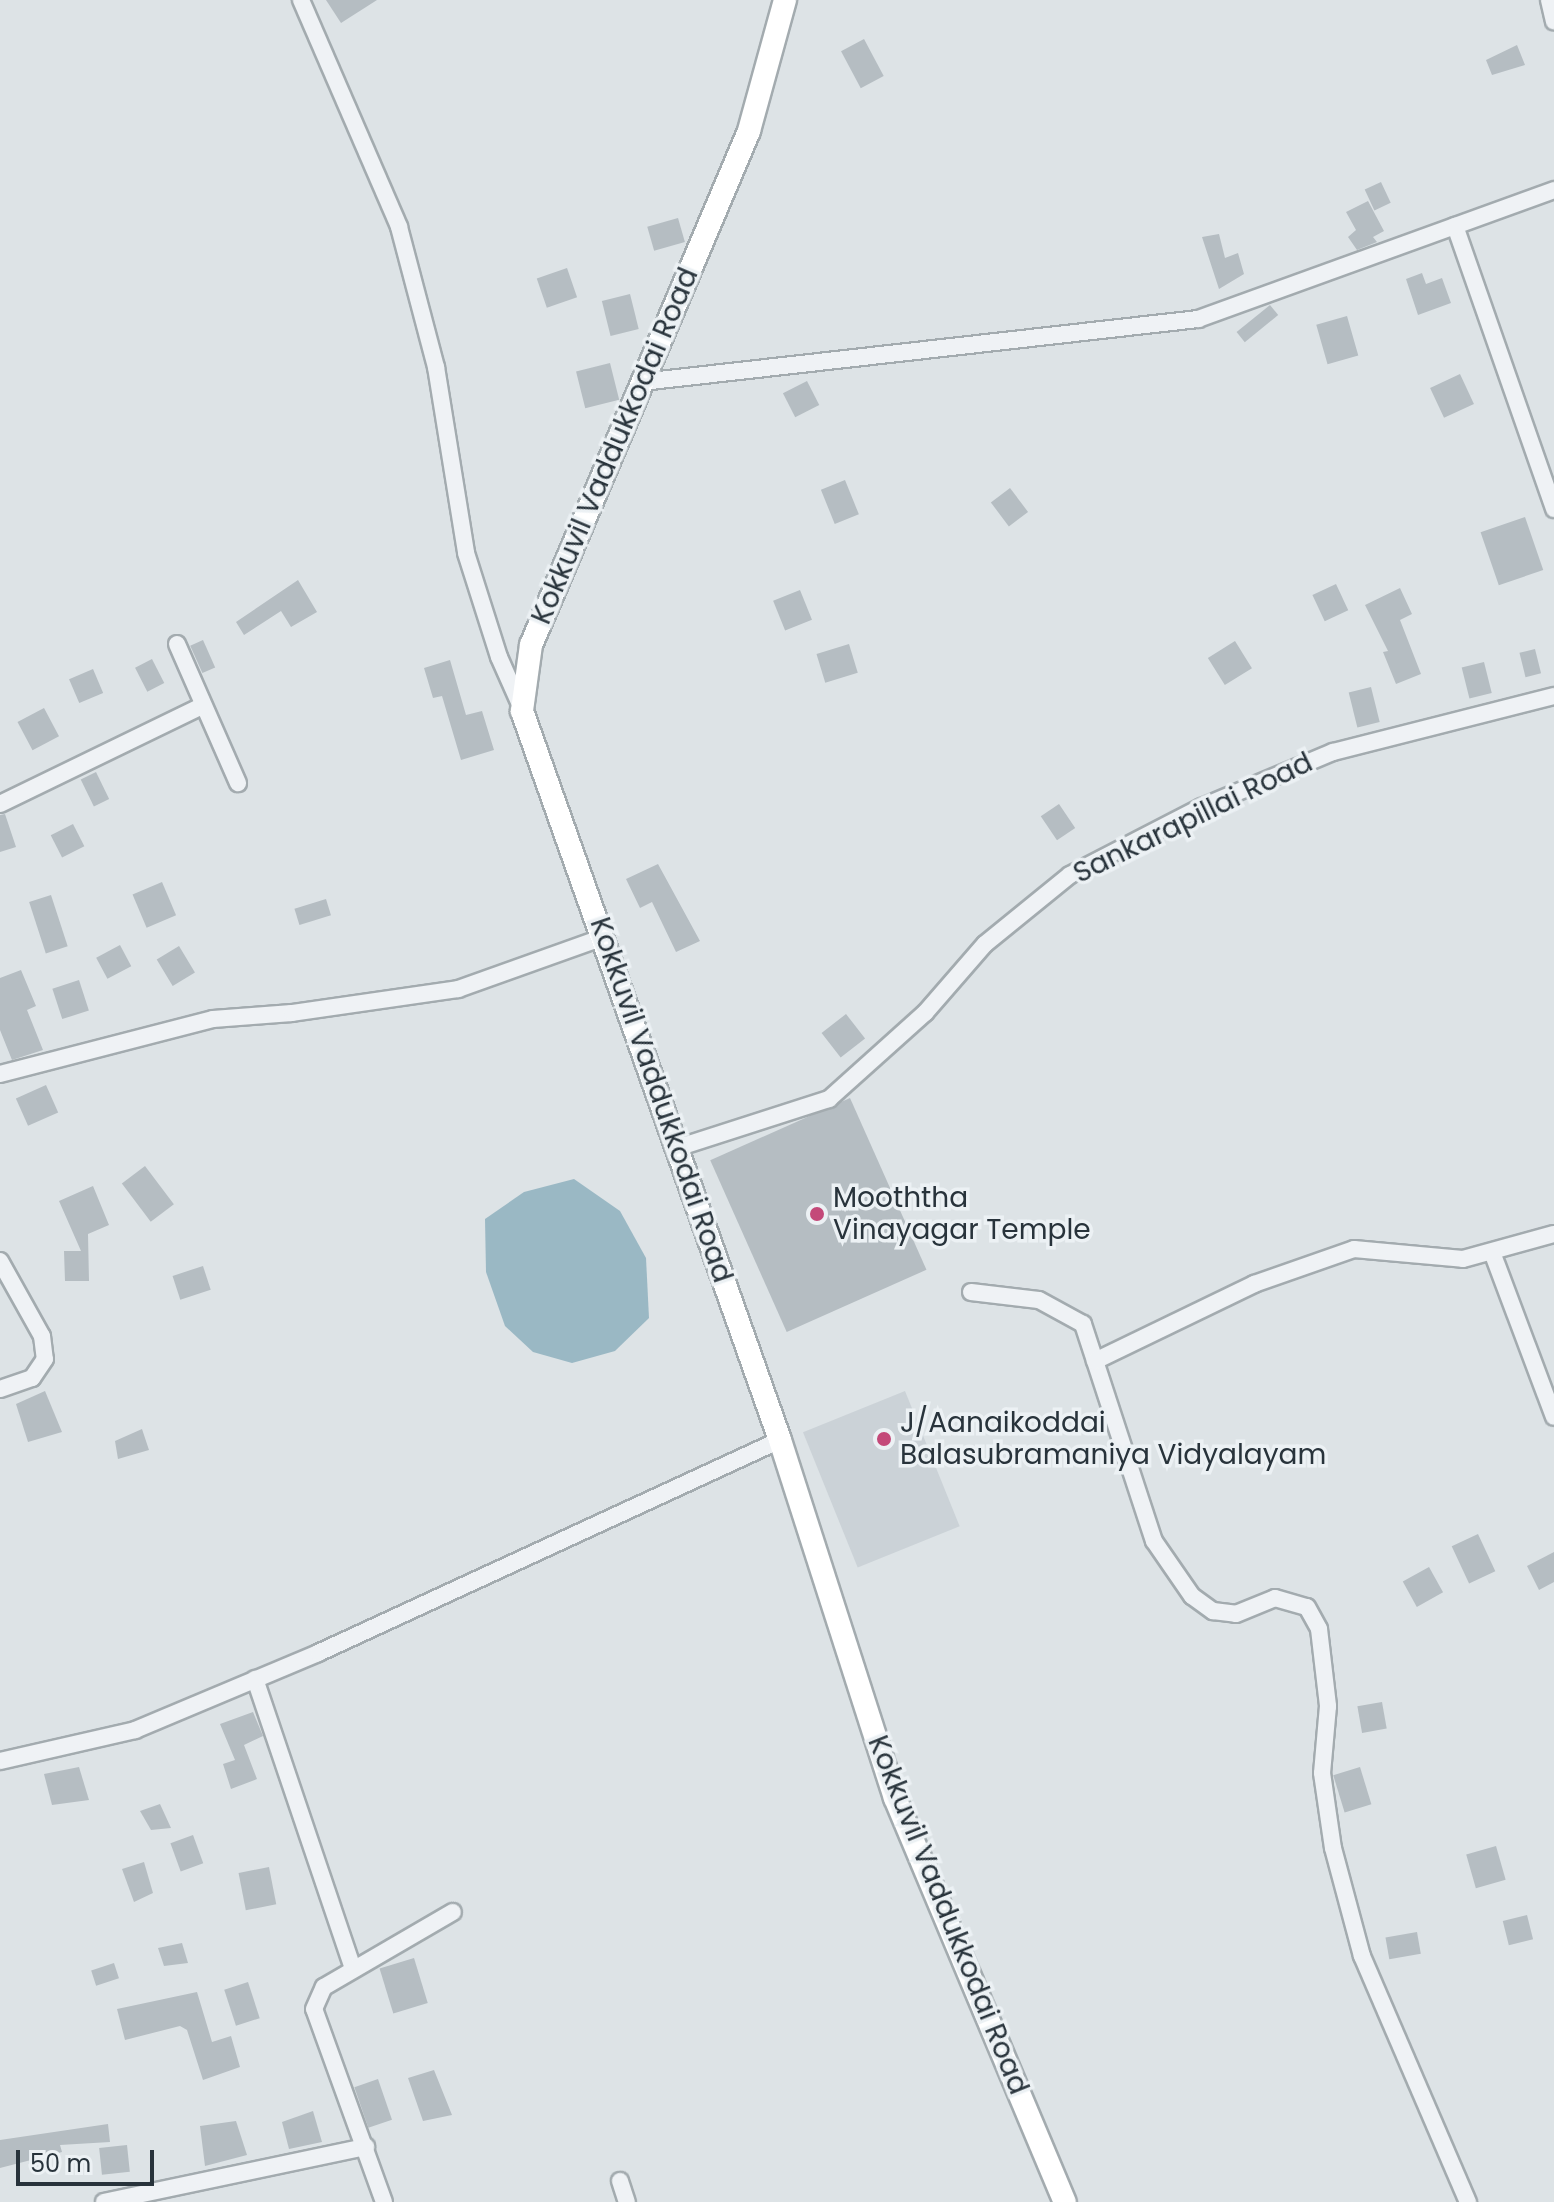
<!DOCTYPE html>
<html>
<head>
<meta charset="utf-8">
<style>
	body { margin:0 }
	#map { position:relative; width:1554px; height:2202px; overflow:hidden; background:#dde3e6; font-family:Poppins,sans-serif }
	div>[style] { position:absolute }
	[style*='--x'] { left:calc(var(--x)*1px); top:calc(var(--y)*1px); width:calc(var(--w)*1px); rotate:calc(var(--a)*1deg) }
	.built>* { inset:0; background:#cbd2d7; transform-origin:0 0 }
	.water>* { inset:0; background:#9ab8c4 }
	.building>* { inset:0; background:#b5bdc2; transform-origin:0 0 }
	.roads { filter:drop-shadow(2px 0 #a3abaf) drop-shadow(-2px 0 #a3abaf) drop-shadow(0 2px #a3abaf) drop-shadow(0 -2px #a3abaf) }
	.minor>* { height:16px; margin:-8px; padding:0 8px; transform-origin:8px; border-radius:8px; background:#eff2f5 }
	.secondary>* { height:22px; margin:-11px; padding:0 11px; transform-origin:11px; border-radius:11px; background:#fff }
	.dots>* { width:22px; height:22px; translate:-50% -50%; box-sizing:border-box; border:4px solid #ecf1f4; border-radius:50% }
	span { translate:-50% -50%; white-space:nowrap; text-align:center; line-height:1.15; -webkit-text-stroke:7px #ecf1f4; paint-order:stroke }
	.street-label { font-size:28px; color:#28333b }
	.poi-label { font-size:28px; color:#28333b }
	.left { translate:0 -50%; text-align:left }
	.scale { position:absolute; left:16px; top:2150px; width:138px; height:36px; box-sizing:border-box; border:4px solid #28333b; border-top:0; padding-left:10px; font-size:24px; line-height:28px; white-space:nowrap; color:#28333b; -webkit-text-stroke:6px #ecf1f4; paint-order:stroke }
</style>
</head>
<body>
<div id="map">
	<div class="built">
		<div style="left:905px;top:1391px;width:146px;height:110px;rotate:68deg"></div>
	</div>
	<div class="water">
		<div style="clip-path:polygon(574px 1179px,620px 1211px,646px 1258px,649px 1318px,615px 1351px,572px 1363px,533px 1352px,505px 1326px,486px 1272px,485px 1219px,524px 1192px)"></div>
	</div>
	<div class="building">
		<div style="clip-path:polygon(326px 0,377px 0,341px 23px)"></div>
		<div style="left:864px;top:39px;width:42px;height:26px;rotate:62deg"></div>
		<div style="clip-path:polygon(1517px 45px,1525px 65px,1492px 75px,1486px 60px)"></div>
		<div style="left:1381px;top:182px;width:23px;height:18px;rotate:65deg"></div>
		<div style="clip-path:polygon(1368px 201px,1384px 231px,1373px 237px,1377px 242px,1357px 250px,1348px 237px,1356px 230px,1346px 212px)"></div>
		<div style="left:678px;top:218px;width:25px;height:32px;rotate:74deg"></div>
		<div style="clip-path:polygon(1219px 234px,1225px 258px,1238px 253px,1244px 274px,1219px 289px,1202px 237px)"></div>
		<div style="left:567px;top:268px;width:31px;height:32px;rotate:71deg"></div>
		<div style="clip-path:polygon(1422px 273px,1426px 284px,1442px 278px,1451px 303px,1418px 315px,1406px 279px)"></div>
		<div style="left:630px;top:294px;width:36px;height:29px;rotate:76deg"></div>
		<div style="left:1270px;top:305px;width:13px;height:43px;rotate:51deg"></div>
		<div style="left:1347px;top:316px;width:41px;height:32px;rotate:74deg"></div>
		<div style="left:610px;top:363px;width:38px;height:35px;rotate:76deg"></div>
		<div style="left:1460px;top:374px;width:33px;height:33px;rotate:65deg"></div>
		<div style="left:807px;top:381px;width:27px;height:27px;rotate:63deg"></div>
		<div style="left:845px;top:480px;width:37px;height:26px;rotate:68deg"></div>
		<div style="left:1010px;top:488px;width:30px;height:24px;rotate:53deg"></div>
		<div style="left:1525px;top:517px;width:56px;height:47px;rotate:71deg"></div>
		<div style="clip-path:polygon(298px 580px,317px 612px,291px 627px,281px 611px,244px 635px,236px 622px)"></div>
		<div style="left:1336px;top:584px;width:29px;height:26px;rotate:65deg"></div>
		<div style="clip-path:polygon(1400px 588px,1412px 614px,1400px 620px,1421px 674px,1396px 684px,1383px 652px,1388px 651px,1365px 605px)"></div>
		<div style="left:800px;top:590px;width:32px;height:29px;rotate:68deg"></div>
		<div style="left:203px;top:640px;width:30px;height:14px;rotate:66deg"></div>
		<div style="left:1235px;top:641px;width:32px;height:32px;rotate:58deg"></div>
		<div style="left:849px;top:644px;width:30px;height:34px;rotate:73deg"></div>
		<div style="left:1535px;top:649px;width:25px;height:16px;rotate:76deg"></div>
		<div style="left:152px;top:659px;width:27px;height:19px;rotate:63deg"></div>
		<div style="clip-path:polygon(450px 660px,466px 715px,482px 711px,494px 750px,461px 760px,442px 696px,433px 698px,424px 668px)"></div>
		<div style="left:1484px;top:662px;width:32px;height:23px;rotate:76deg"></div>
		<div style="left:93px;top:669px;width:26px;height:26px;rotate:67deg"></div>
		<div style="left:1371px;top:687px;width:36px;height:23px;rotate:76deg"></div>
		<div style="left:44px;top:708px;width:32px;height:30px;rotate:62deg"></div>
		<div style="left:96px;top:772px;width:30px;height:17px;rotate:64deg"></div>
		<div style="left:1059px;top:804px;width:29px;height:22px;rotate:56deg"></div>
		<div style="clip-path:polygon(5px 814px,16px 847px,0 852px,0 815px)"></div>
		<div style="left:73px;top:824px;width:25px;height:25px;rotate:63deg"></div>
		<div style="clip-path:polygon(658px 864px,700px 941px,676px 952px,652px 902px,640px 908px,626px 879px)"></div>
		<div style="left:162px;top:882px;width:36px;height:32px;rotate:67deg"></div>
		<div style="left:51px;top:895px;width:54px;height:23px;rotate:72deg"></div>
		<div style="left:326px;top:899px;width:17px;height:33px;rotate:73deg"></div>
		<div style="left:120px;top:945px;width:24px;height:27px;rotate:62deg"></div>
		<div style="left:179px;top:946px;width:31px;height:26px;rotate:59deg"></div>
		<div style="clip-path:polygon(21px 970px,36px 1006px,27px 1010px,43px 1050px,12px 1060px,0 1030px,0 978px)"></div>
		<div style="left:79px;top:980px;width:32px;height:28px;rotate:72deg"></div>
		<div style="left:846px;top:1014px;width:31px;height:31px;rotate:52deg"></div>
		<div style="left:46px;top:1085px;width:30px;height:33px;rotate:66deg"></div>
		<div style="left:850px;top:1098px;width:188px;height:153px;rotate:66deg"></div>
		<div style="left:145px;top:1166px;width:48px;height:29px;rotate:53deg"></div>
		<div style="clip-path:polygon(93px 1186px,109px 1225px,88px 1234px,89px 1281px,65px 1281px,64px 1251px,81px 1251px,59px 1201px)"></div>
		<div style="left:203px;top:1266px;width:25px;height:32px;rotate:72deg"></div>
		<div style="clip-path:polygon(45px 1391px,62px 1432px,28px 1442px,16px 1404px)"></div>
		<div style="clip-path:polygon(142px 1429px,149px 1450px,118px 1459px,115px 1441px)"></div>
		<div style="left:1478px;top:1534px;width:41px;height:29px;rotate:65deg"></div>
		<div style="clip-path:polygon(1554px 1552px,1554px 1582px,1539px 1590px,1527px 1566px)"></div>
		<div style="left:1429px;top:1567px;width:29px;height:30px;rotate:61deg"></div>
		<div style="left:1382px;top:1702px;width:27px;height:25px;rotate:80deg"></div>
		<div style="clip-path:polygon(253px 1712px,263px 1736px,244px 1745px,257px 1779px,231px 1789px,223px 1764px,235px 1760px,220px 1724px)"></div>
		<div style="clip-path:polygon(79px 1767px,89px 1800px,52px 1805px,44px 1774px)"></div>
		<div style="left:1360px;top:1767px;width:39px;height:28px;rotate:73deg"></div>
		<div style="clip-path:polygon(160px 1804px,171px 1828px,151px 1830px,140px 1811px)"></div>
		<div style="left:193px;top:1835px;width:30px;height:24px;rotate:70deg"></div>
		<div style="left:1496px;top:1846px;width:35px;height:31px;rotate:74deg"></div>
		<div style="clip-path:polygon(144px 1862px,153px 1893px,134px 1902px,122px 1869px)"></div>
		<div style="left:269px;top:1867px;width:38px;height:31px;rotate:79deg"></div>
		<div style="left:1527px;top:1915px;width:25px;height:25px;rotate:76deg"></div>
		<div style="left:1417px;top:1932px;width:22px;height:32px;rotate:80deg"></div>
		<div style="clip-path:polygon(182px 1943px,188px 1963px,164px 1966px,158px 1948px)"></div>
		<div style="left:414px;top:1958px;width:47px;height:36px;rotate:73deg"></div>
		<div style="left:114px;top:1963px;width:16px;height:24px;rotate:72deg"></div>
		<div style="left:248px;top:1982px;width:38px;height:25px;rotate:72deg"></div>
		<div style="clip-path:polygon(197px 1992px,212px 2042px,231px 2036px,240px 2067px,203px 2080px,187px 2030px,180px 2026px,125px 2040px,117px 2009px)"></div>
		<div style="clip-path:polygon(434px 2070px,452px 2115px,423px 2121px,408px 2078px)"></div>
		<div style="left:378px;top:2079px;width:43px;height:25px;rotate:71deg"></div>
		<div style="clip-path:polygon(313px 2111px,322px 2142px,289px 2149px,282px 2122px)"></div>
		<div style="clip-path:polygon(236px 2121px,247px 2155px,205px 2166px,200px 2126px)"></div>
		<div style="clip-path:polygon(108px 2124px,110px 2142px,60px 2145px,62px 2152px,0 2168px,0 2140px)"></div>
		<div style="left:127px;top:2145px;width:27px;height:28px;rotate:84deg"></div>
	</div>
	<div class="roads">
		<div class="minor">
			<div style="--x:301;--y:0;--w:247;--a:66.6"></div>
			<div style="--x:399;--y:227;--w:145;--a:75.2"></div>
			<div style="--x:436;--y:367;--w:188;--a:80.8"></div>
			<div style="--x:466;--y:553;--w:109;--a:72.4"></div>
			<div style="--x:499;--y:657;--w:57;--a:66.1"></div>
			<div style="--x:1549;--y:0;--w:22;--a:77"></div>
			<div style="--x:1455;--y:226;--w:300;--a:70.7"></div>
			<div style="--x:642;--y:382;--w:560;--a:-6.46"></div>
			<div style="--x:1198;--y:319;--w:379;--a:-19.9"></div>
			<div style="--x:177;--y:644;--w:152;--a:66.3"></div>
			<div style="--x:0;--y:804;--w:225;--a:-25.9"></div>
			<div style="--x:0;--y:1074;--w:220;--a:-14.5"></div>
			<div style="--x:213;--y:1019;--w:79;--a:-4.3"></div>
			<div style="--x:292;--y:1013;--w:168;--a:-8.2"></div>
			<div style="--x:458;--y:989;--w:155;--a:-19.6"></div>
			<div style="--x:680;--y:1147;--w:157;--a:-17.9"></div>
			<div style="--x:829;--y:1099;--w:129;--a:-41.9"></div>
			<div style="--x:925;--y:1013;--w:91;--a:-49"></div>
			<div style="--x:985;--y:944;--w:109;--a:-39.1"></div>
			<div style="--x:1070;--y:875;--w:148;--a:-27.3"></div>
			<div style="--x:1202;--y:807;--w:142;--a:-22.8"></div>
			<div style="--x:1333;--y:752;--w:228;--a:-14.2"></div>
			<div style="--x:1492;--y:1252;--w:176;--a:69.4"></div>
			<div style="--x:0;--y:1261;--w:86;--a:60.8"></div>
			<div style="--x:42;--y:1336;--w:23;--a:83"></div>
			<div style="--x:45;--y:1359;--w:23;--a:124"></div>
			<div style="--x:32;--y:1378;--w:34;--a:161"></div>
			<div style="--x:971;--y:1292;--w:68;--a:6.7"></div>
			<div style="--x:1039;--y:1300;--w:50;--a:28.6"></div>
			<div style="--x:1083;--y:1324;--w:228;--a:71.9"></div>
			<div style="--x:1154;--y:1541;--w:67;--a:55.4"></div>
			<div style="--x:1192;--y:1596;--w:26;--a:36"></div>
			<div style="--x:1213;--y:1611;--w:23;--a:7"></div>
			<div style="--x:1236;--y:1614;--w:42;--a:-22.3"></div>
			<div style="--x:1275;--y:1598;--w:33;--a:16"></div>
			<div style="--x:1307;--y:1607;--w:25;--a:61"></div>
			<div style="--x:1319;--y:1629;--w:78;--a:83.3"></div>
			<div style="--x:1328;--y:1706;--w:67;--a:95.1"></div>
			<div style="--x:1322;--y:1773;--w:76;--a:81.7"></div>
			<div style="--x:1333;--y:1848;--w:112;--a:75"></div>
			<div style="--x:1362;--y:1956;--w:268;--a:66.7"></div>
			<div style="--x:1095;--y:1361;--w:177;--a:-25.8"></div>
			<div style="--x:1254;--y:1284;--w:106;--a:-19.3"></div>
			<div style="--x:1354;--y:1249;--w:109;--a:5.2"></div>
			<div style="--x:1463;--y:1259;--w:94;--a:-15.4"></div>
			<div style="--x:255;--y:1679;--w:305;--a:71.3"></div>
			<div style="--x:0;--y:1761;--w:139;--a:-12.9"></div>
			<div style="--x:135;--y:1730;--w:199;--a:-22.8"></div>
			<div style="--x:318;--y:1653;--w:509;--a:-24.75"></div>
			<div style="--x:620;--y:2181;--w:22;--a:72"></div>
			<div style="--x:104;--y:2202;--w:268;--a:-11.9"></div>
			<div style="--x:384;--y:2202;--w:205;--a:-109.9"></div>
			<div style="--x:314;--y:2009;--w:24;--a:-66"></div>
			<div style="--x:324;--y:1987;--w:149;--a:-30.2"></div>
		</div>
		<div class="secondary">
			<div style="--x:785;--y:0;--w:136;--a:105.4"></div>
			<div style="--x:749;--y:131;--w:558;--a:112.98"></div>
			<div style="--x:531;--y:645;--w:67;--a:97.8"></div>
			<div style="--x:522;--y:711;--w:773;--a:70.51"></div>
			<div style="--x:780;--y:1440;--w:376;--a:72.2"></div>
			<div style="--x:895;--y:1798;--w:438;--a:67.2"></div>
		</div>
	</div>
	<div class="dots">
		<div style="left:817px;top:1214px;background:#c44979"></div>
		<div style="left:884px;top:1439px;background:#c44979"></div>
	</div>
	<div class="street-label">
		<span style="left:615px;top:446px;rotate:-67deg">Kokkuvil Vaddukkodai Road</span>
		<span style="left:1193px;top:818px;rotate:-26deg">Sankarapillai Road</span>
		<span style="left:661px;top:1100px;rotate:71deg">Kokkuvil Vaddukkodai Road</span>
		<span style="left:948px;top:1915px;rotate:68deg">Kokkuvil Vaddukkodai Road</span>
	</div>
	<div class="poi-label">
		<span class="left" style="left:833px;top:1214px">Mooththa<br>Vinayagar Temple</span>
		<span class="left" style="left:900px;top:1439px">J/Aanaikoddai<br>Balasubramaniya Vidyalayam</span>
	</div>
	<div class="scale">50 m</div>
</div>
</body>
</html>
